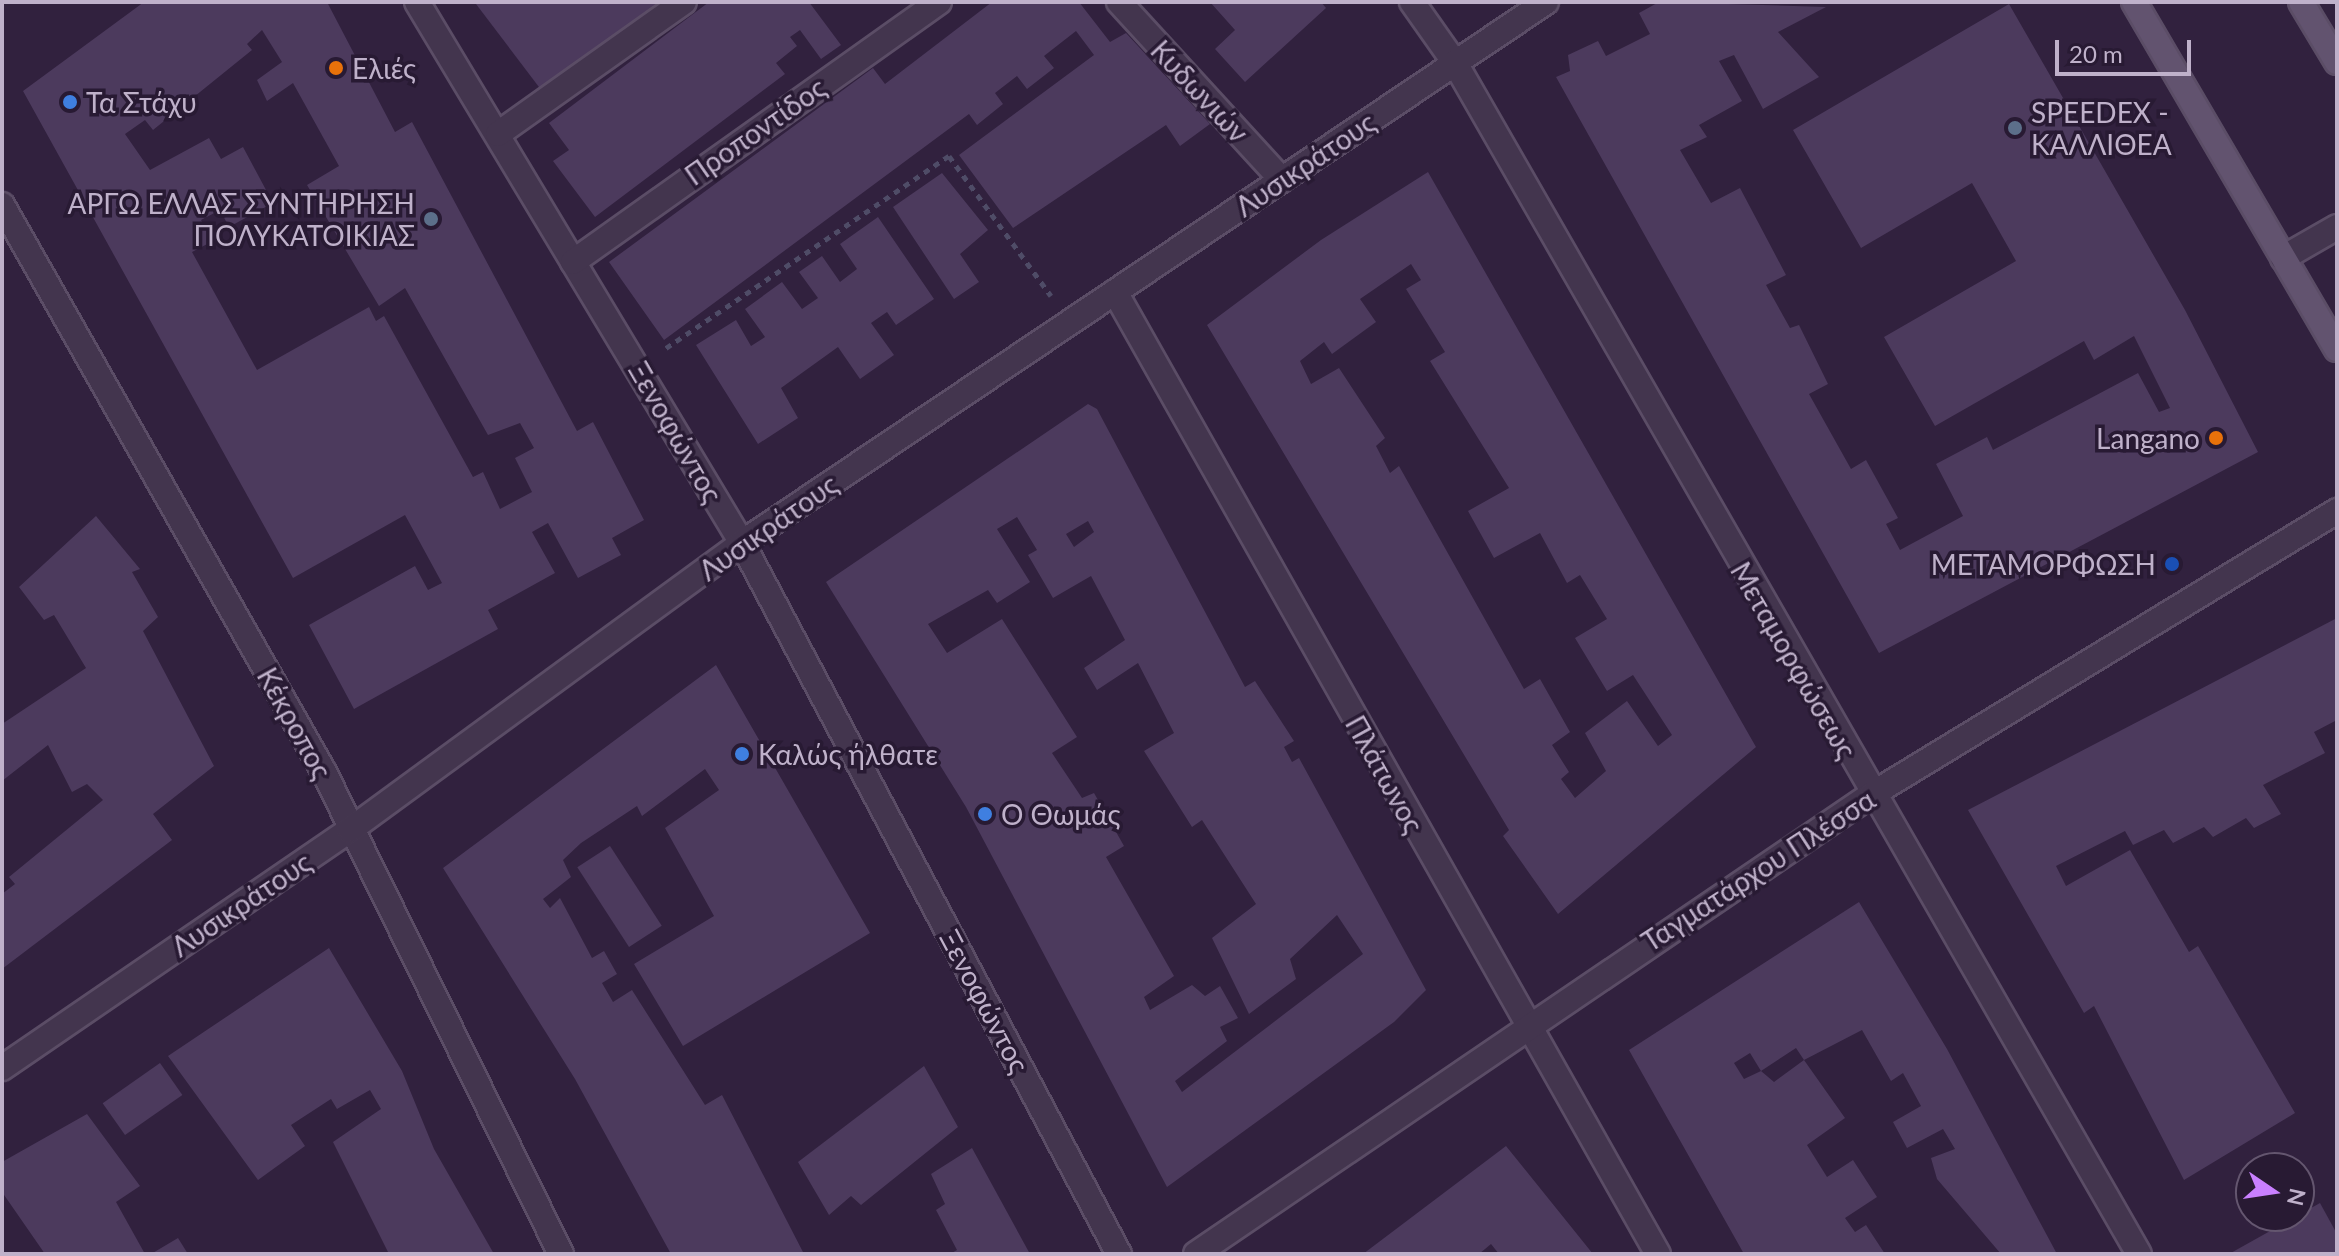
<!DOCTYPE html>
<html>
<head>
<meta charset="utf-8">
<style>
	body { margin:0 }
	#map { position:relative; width:2339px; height:1256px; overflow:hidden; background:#31213e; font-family:Lato,sans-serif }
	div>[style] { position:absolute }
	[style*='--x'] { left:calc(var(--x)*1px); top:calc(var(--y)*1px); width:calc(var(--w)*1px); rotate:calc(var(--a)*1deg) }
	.building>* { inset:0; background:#4c3a5d; transform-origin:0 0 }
	.path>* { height:5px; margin-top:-2.5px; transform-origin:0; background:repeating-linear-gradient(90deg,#4f4c67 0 6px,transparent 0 12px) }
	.roads { filter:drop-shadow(2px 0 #5b4d66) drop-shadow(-2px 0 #5b4d66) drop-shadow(0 2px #5b4d66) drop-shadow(0 -2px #5b4d66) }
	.minor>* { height:24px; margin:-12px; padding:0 12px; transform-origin:12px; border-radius:12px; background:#43354e }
	.major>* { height:24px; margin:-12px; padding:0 12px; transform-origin:12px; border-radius:12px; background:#62536f }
	.dots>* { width:22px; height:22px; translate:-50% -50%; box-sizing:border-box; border:4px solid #281a33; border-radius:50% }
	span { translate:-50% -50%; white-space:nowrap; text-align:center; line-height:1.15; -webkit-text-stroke:7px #281a33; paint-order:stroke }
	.poi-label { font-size:28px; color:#bfb1ca }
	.left { translate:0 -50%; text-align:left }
	.right { translate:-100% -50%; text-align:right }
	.street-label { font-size:28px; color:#bfb1ca }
	.frame { position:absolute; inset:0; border:4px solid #bfb1ca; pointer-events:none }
	.north { position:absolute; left:2235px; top:1152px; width:80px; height:80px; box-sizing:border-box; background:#281a33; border:2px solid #64566f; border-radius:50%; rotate:103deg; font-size:22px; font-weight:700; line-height:32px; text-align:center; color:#bfb1ca }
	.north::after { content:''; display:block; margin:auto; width:28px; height:36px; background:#c980ff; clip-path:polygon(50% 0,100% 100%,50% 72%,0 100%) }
	.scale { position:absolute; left:2055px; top:40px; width:136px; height:36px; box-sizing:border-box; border:4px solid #bfb1ca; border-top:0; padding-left:10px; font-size:24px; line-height:28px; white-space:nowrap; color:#bfb1ca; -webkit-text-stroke:6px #281a33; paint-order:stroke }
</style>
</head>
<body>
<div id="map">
	<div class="building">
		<div style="clip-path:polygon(evenodd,144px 2px,327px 2px,395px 132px,412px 122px,577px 431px,593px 422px,644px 520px,612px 538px,621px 555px,578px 578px,548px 523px,532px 532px,555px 573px,488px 610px,498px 629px,354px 709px,309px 625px,415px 566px,428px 590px,442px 583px,405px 515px,293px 578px,23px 91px,144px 2px,262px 30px,282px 62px,257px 80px,267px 101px,293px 83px,339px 166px,307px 185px,379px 306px,405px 288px,488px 435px,520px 423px,534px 448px,515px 458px,532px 492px,500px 509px,483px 472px,473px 477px,384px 316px,376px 321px,369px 307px,257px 370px,192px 252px,213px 241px,201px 220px,220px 210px,229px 227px,273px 203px,243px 147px,221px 159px,209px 138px,150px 170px,125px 134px,145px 120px,153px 130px,252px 50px,247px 44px,262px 30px)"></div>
		<div style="clip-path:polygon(667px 2px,545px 95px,476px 4px,478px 2px)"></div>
		<div style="clip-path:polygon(709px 2px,809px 2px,841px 45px,821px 59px,800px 30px,790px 37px,797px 46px,776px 63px,785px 74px,595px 217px,553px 161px,569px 150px,549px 123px)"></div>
		<div style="clip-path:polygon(992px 2px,1079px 2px,1110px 42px,1126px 33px,1210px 124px,1180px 146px,1166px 125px,1013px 228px,959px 155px,1094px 55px,1076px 31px,1044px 56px,1054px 68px,1027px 89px,1017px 76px,995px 93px,1003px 104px,977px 125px,969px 114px,664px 340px,609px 262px,873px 68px,885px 84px)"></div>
		<div style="clip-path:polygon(1210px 2px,1321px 2px,1326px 8px,1245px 82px,1215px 49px,1235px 30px)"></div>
		<div style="clip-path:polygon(1659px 2px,1826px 7px,1778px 32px,1819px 77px,1763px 109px,1734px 55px,1719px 61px,1742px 101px,1699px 125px,1707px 137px,1680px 150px,1711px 203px,1740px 188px,1786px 275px,1766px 285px,1790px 328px,1799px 325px,1828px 384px,1809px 394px,1851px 469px,1866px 460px,1898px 518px,1886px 524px,1900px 550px,1963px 516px,1936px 464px,1987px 437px,1993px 450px,2138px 373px,2159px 412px,2170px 408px,2134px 336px,2094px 360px,2084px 341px,1935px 426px,1884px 337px,2016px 261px,1972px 183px,1861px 248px,1793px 130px,2009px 4px,2185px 310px,2258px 452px,1879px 653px,1556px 77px,1570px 71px,1568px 55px,1598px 41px,1606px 56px,1650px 34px,1639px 13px)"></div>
		<div style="clip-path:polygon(evenodd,1428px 172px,1756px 747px,1558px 914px,1503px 836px,1509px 830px,1207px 325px,1321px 240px,1428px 172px,1411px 264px,1421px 280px,1406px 289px,1445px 352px,1430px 361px,1509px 488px,1468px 511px,1494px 558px,1540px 533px,1567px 583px,1580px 575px,1607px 619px,1575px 638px,1607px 691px,1633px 675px,1672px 735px,1658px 746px,1627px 701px,1585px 733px,1606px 771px,1575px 798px,1561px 779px,1569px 772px,1552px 745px,1570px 732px,1540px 679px,1524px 689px,1399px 466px,1390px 473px,1376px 446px,1385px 438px,1339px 368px,1311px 384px,1300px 361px,1324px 342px,1332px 354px,1376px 322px,1360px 299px,1411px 264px)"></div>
		<div style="clip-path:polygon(942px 173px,988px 230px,960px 254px,979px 282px,954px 299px,893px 207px)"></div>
		<div style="clip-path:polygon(878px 217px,934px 299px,896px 325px,887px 312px,871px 323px,894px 355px,860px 379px,838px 347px,781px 388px,798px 418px,758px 444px,696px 345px,736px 320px,751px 346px,765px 337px,745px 309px,782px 282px,802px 309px,818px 298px,799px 272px,822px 256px,840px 282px,857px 269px,840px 244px)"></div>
		<div style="clip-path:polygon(evenodd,1088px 404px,1097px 409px,1245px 687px,1255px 681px,1294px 741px,1284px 747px,1292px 762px,1299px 758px,1426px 990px,1394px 1022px,1167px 1187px,966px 807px,826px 582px,1088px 404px,1017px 517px,1037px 550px,1028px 555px,1053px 598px,1091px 576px,1125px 640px,1084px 668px,1097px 690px,1138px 663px,1174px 733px,1144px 751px,1192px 827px,1202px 820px,1256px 904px,1212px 938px,1249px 1014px,1296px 979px,1290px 959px,1337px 915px,1363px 954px,1182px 1092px,1175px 1081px,1227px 1041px,1220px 1027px,1238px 1018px,1220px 986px,1205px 996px,1192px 985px,1150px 1010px,1144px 997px,1174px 976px,1106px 857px,1124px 846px,1094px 793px,1082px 798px,1052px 753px,1077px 737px,1002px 619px,947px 653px,928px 624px,988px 590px,997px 603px,1030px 582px,997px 529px,1017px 517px,1088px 404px,1088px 521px,1094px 532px,1074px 547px,1066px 534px,1088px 521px)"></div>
		<div style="clip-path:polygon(96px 516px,140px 569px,132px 572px,158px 617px,143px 631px,214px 766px,153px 814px,172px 840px,2px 969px,2px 894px,15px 884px,9px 877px,103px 800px,87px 784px,72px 792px,48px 745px,2px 781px,2px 724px,86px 668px,54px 615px,44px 620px,19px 587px)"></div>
		<div style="clip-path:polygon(2337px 618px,2337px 720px,2314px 732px,2325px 753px,2263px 785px,2281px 814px,2254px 828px,2246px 818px,2213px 837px,2204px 827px,2173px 843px,2164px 830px,2133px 845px,2125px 831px,2056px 866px,2066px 886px,2130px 850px,2189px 952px,2198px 946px,2295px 1113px,2184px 1180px,2094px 1006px,2084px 1013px,1968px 810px)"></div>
		<div style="clip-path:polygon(716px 665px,870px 933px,683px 1046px,634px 964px,714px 916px,665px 828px,719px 790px,705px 769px,642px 816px,637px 806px,581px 843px,563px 860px,571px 877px,543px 899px,550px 908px,560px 898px,592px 958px,604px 951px,617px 974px,602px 983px,613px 1002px,632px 990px,705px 1105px,722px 1095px,804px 1254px,671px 1254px,575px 1079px,443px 868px)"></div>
		<div style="left:610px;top:846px;width:95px;height:39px;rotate:57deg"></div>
		<div style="clip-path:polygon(evenodd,1859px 902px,1947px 1049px,2057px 1254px,2001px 1254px,1937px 1179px,1931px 1158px,1955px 1149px,1943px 1129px,1907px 1148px,1893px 1122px,1921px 1106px,1903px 1073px,1891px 1081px,1862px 1030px,1804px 1060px,1796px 1048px,1761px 1071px,1774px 1082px,1804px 1060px,1845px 1118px,1807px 1145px,1827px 1177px,1853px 1160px,1877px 1197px,1845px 1218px,1855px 1232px,1866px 1225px,1885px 1254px,1744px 1254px,1629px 1050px,1859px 902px,1750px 1053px,1761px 1071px,1744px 1079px,1734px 1063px,1750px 1053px)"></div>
		<div style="clip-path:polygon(329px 948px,402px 1071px,434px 1149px,494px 1254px,389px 1254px,333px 1142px,381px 1109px,370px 1090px,337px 1109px,331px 1099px,291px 1125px,305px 1146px,258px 1180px,168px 1056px)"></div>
		<div style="left:160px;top:1063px;width:39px;height:70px;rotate:55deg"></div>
		<div style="clip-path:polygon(924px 1066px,958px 1127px,861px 1205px,851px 1196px,829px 1215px,798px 1162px)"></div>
		<div style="clip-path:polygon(87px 1114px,140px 1186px,116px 1202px,145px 1254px,45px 1254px,2px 1192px,2px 1162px)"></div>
		<div style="clip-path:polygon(1506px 1146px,1593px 1254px,1499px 1254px,1491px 1244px,1479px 1254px,1363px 1254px)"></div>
		<div style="clip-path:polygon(972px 1148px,1030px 1254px,950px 1254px,957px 1250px,936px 1210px,945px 1204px,931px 1174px)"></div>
		<div style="clip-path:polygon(2320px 1203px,2337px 1234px,2337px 1254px,2229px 1254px)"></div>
		<div style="clip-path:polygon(178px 1238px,188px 1254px,151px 1254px)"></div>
	</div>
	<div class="path">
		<div style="--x:666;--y:348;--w:342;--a:-34.2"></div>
		<div style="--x:949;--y:156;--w:173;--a:53.9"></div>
	</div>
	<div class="roads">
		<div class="minor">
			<div style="--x:417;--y:2;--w:631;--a:59.01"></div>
			<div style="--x:742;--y:543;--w:805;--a:62.07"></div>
			<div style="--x:1119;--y:2;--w:241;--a:47.5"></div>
			<div style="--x:1412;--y:2;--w:75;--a:54.8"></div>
			<div style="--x:1455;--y:63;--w:1373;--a:60.13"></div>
			<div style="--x:498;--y:134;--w:228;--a:-35.4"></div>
			<div style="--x:2;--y:205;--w:652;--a:60.41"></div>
			<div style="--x:324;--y:772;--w:537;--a:63.82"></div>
			<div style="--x:2283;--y:258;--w:62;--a:-29.9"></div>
			<div style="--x:573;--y:262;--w:449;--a:-35.4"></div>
			<div style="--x:1115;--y:292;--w:1105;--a:60.56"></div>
			<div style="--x:2;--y:1068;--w:422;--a:-34.4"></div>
			<div style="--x:350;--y:830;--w:486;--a:-36.2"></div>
			<div style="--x:742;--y:543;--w:969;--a:-33.94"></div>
			<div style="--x:1196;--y:1254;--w:816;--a:-34.22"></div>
			<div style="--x:1871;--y:795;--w:546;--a:-31.36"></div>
		</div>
		<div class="major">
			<div style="--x:2134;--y:2;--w:402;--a:59.7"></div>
			<div style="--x:2301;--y:2;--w:70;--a:59"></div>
		</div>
	</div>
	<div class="dots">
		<div style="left:336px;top:68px;background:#e8710a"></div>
		<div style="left:70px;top:102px;background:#3f7fe0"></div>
		<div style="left:2015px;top:128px;background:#5c6f8a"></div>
		<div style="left:431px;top:219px;background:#5c6f8a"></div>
		<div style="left:2216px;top:438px;background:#e8710a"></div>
		<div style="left:2172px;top:564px;background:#1a4fb4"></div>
		<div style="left:742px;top:754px;background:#3f7fe0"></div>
		<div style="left:985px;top:814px;background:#3f7fe0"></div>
	</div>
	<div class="poi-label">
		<span class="left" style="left:352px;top:68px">Ελιές</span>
		<span class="left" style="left:86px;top:102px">Τα Στάχυ</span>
		<span class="left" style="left:2031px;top:128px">SPEEDEX -<br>ΚΑΛΛΙΘΕΑ</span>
		<span class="right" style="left:415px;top:219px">ΑΡΓΩ ΕΛΛΑΣ ΣΥΝΤΗΡΗΣΗ<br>ΠΟΛΥΚΑΤΟΙΚΙΑΣ</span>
		<span class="right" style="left:2200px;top:438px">Langano</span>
		<span class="right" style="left:2156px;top:564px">ΜΕΤΑΜΟΡΦΩΣΗ</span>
		<span class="left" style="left:758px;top:754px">Καλώς ήλθατε</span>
		<span class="left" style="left:1001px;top:814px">Ο Θωμάς</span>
	</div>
	<div class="street-label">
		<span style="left:1200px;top:91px;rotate:47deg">Κυδωνιών</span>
		<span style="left:755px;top:131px;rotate:-35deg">Προποντίδος</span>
		<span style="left:1305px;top:164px;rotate:-34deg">Λυσικράτους</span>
		<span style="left:676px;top:432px;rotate:60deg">Ξενοφώντος</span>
		<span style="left:768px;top:527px;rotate:-35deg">Λυσικράτους</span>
		<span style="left:1794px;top:660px;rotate:60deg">Μεταμορφώσεως</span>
		<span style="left:295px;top:723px;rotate:61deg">Κέκροπος</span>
		<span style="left:1385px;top:774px;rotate:61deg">Πλάτωνος</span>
		<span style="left:1758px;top:870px;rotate:-33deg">Ταγματάρχου Πλέσσα</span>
		<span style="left:241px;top:904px;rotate:-34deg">Λυσικράτους</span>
		<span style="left:985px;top:1001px;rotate:62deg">Ξενοφώντος</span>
	</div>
	<div class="frame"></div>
	<div class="north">N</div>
	<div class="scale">20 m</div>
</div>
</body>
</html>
